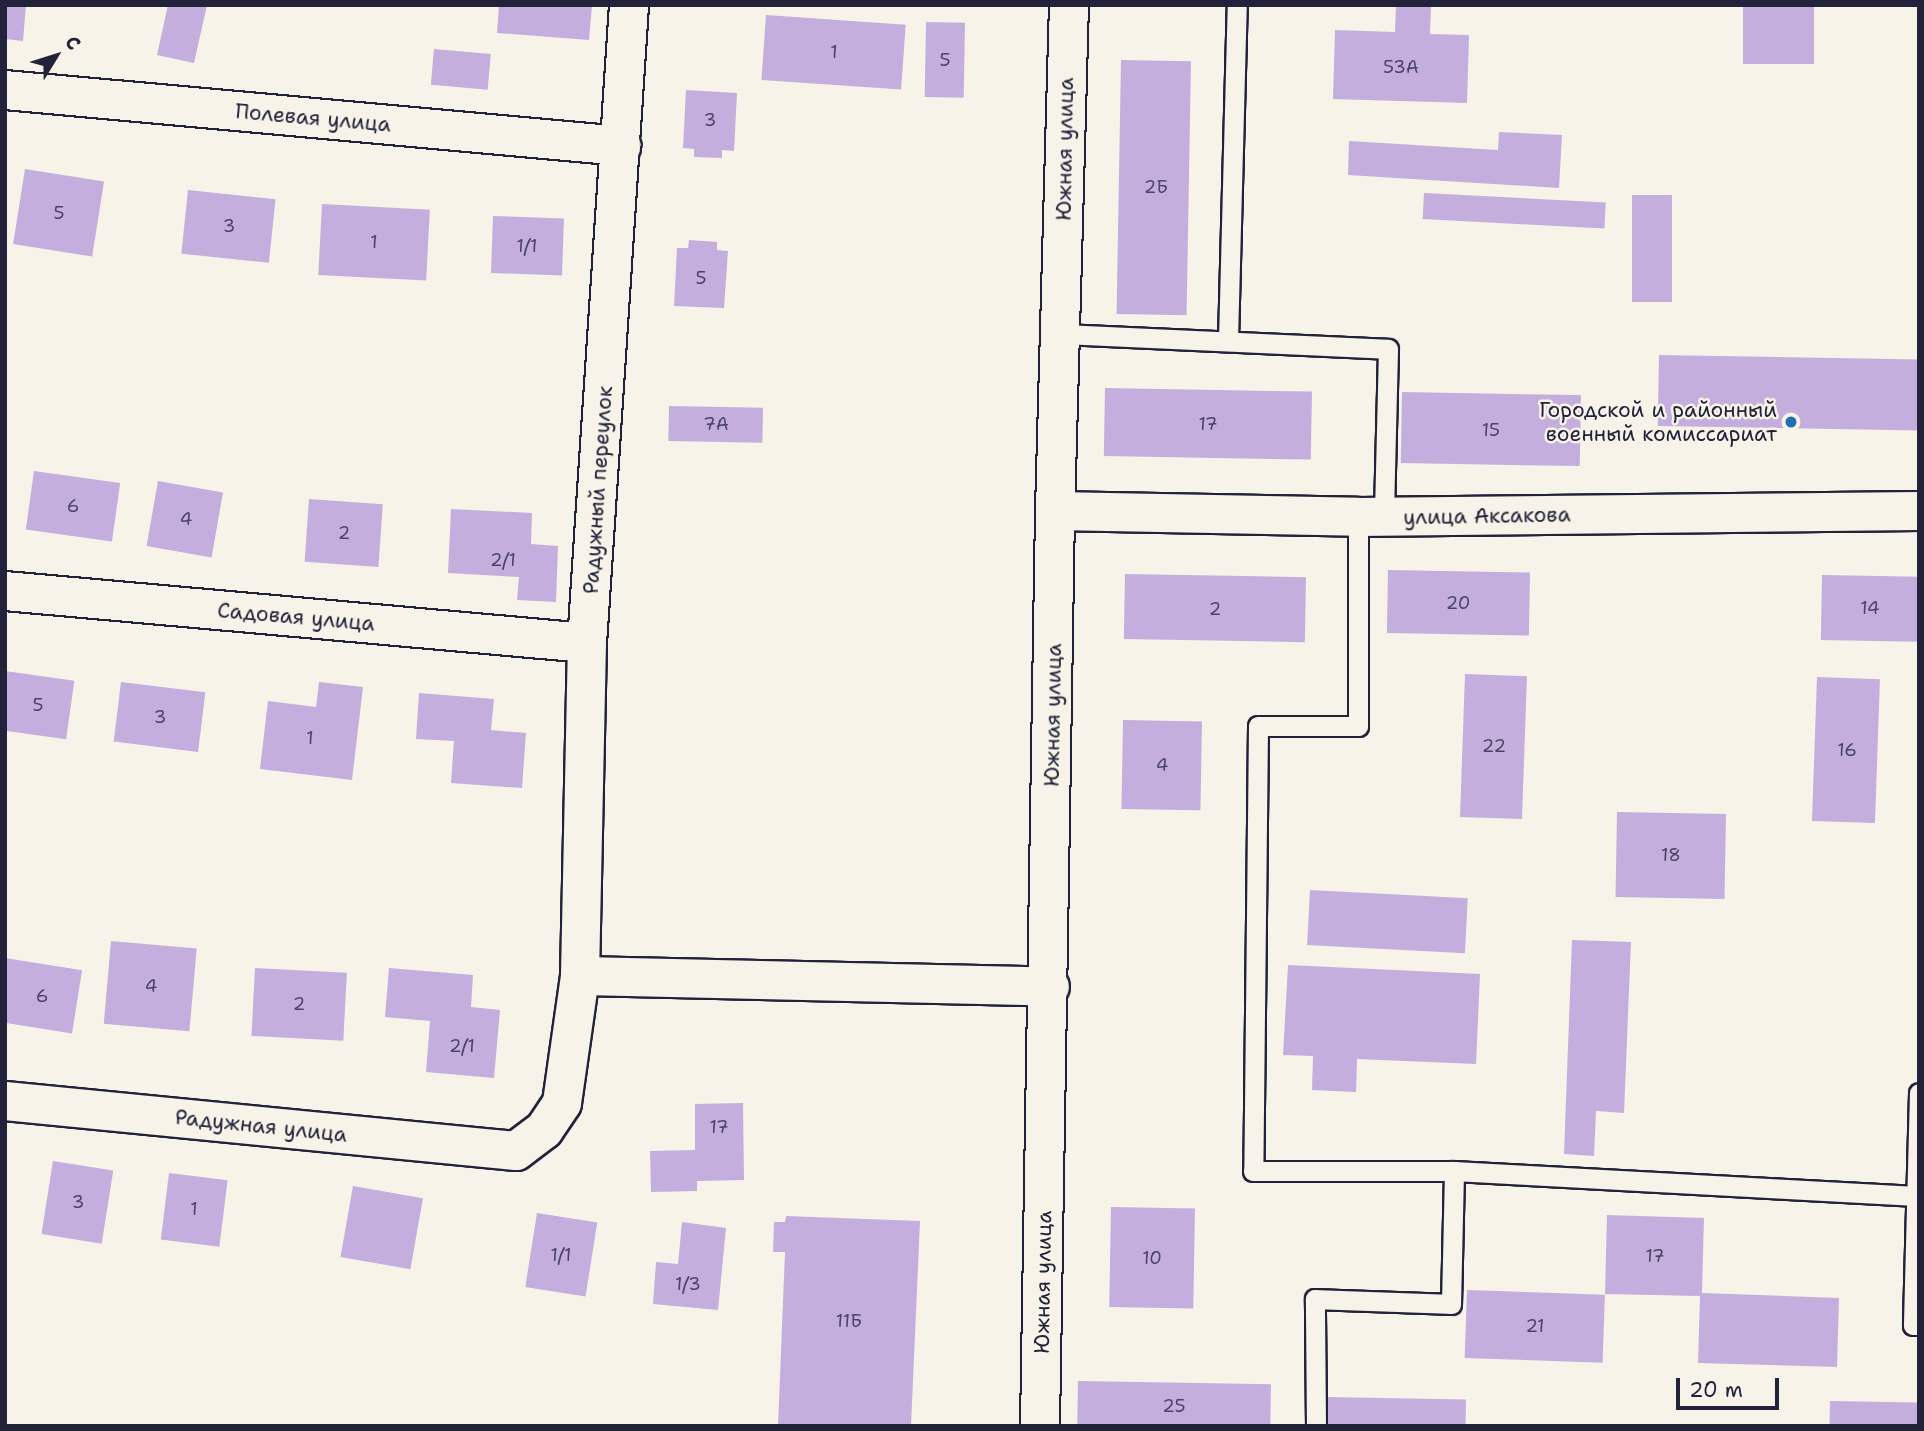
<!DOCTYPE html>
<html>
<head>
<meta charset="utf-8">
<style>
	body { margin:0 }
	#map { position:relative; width:1924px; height:1431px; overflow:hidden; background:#f7f3e8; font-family:"Shantell Sans",sans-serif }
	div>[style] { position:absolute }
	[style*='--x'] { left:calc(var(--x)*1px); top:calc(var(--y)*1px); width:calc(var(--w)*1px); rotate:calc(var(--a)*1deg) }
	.building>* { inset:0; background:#c4aedd; transform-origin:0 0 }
	.roads { filter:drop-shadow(2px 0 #22223b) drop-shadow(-2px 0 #22223b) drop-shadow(0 2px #22223b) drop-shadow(0 -2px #22223b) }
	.service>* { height:19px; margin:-9.5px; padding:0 9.5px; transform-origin:9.5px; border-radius:9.5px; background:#f7f3e8 }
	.minor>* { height:38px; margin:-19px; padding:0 19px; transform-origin:19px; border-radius:19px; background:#f7f3e8 }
	.tertiary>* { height:38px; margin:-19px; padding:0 19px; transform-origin:19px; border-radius:19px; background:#f7f3e8 }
	.dots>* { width:19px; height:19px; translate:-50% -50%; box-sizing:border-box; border:4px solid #f7f3e8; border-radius:50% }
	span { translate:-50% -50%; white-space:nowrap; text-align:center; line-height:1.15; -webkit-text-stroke:5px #f7f3e8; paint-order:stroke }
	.number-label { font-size:18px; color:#4a4564 }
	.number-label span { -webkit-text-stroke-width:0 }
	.street-label { font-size:21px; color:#22223b }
	.poi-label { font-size:21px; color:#22223b }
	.right { translate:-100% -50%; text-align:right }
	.frame { position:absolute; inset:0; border:7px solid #22223b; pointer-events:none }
	.north { position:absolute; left:21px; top:21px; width:70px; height:70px; -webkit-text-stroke:5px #f7f3e8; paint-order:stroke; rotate:52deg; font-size:19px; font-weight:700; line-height:28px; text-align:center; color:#22223b }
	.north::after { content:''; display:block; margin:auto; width:24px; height:32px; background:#22223b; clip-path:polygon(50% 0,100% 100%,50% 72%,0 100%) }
	.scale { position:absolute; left:1676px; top:1378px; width:103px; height:32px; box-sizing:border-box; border:4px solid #22223b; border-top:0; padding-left:9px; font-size:21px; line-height:24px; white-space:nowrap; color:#22223b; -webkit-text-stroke:5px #f7f3e8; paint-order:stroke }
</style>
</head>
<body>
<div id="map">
	<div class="building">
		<div style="clip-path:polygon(5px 5px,26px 5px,23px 41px,5px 39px)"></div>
		<div style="clip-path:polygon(168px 5px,207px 5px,194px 63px,157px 55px)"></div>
		<div style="clip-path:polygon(499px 5px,592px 5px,589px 40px,497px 33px)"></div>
		<div style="clip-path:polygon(1396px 5px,1431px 5px,1430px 34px,1469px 35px,1467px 103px,1333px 99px,1335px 30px,1395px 32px)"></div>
		<div style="left:1743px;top:5px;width:71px;height:59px"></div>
		<div style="left:766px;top:15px;width:140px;height:65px;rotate:4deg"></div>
		<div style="left:926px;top:22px;width:39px;height:75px;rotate:1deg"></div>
		<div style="left:434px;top:49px;width:57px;height:36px;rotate:5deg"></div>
		<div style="left:1121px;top:60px;width:70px;height:254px;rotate:1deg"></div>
		<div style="clip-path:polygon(686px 90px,737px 93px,734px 151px,722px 150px,722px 158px,694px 157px,694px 149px,683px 148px)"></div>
		<div style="clip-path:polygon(1499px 132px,1562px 135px,1559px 188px,1348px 175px,1349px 141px,1498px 150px)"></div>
		<div style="left:25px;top:169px;width:80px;height:76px;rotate:9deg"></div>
		<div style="left:188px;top:190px;width:88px;height:64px;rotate:6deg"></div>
		<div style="left:1424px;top:193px;width:182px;height:26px;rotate:3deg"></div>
		<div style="left:1632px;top:195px;width:40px;height:107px"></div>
		<div style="left:322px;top:204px;width:108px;height:71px;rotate:3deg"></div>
		<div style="left:493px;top:216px;width:71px;height:57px;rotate:2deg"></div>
		<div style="clip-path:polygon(689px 240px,717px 242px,717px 250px,728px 251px,724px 308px,674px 306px,677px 248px,688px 248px)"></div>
		<div style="left:1659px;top:355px;width:260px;height:71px;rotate:1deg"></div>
		<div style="left:1105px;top:388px;width:207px;height:68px;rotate:1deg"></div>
		<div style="left:1402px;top:392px;width:179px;height:71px;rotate:1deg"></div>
		<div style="left:669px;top:406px;width:94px;height:35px;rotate:1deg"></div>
		<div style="left:34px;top:471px;width:87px;height:59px;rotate:8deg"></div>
		<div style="left:158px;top:481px;width:66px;height:66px;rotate:10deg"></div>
		<div style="left:309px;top:499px;width:74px;height:63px;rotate:4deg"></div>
		<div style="clip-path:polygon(451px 509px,532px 513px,531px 544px,558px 546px,556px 602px,517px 600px,519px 577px,448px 573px)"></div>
		<div style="left:1388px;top:570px;width:142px;height:63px;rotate:1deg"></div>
		<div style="left:1125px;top:574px;width:181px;height:65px;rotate:1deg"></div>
		<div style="left:1822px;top:575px;width:97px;height:65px;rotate:1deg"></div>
		<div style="left:5px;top:671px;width:70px;height:59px;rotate:8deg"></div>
		<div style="left:1465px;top:674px;width:62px;height:143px;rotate:2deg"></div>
		<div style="left:1817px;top:677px;width:63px;height:144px;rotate:2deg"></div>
		<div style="left:121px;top:682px;width:85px;height:60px;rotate:7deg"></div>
		<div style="clip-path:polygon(319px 682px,363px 687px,352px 780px,260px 769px,268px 701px,316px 707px)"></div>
		<div style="clip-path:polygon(419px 693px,494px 699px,491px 730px,526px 733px,522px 788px,451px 783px,454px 741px,416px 739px)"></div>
		<div style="left:1123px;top:720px;width:79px;height:89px;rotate:1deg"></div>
		<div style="left:1617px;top:812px;width:109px;height:85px;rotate:1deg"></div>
		<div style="left:1310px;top:890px;width:158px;height:55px;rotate:3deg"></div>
		<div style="clip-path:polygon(1572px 940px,1631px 942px,1624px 1113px,1596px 1111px,1594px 1156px,1564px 1154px)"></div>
		<div style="left:111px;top:941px;width:86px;height:83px;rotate:5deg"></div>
		<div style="left:5px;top:958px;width:78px;height:64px;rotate:9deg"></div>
		<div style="clip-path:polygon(1288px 965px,1480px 974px,1476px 1064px,1357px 1059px,1356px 1092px,1312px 1090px,1313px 1056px,1283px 1055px)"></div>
		<div style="left:255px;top:968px;width:92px;height:68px;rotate:3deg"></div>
		<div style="clip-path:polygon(389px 968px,473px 975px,471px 1007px,500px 1010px,494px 1078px,426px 1072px,430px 1021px,385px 1017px)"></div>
		<div style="clip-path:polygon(743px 1103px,744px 1180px,697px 1181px,697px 1191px,651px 1192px,650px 1151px,695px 1150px,695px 1104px)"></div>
		<div style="left:53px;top:1161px;width:61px;height:74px;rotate:9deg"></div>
		<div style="left:169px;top:1173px;width:59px;height:67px;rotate:7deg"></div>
		<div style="left:353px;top:1186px;width:71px;height:72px;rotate:10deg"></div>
		<div style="left:1111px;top:1207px;width:84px;height:100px;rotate:1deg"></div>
		<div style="left:537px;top:1213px;width:61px;height:75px;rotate:9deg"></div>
		<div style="clip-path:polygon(1607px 1215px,1704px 1218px,1702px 1293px,1839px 1298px,1837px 1367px,1698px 1363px,1700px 1296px,1605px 1294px)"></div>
		<div style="clip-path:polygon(786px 1216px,920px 1221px,911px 1426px,778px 1426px,785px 1252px,773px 1252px,774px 1222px,785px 1222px)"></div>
		<div style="clip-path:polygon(682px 1222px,726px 1228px,718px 1310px,653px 1304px,656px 1262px,678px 1264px)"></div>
		<div style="left:1467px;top:1290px;width:138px;height:68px;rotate:2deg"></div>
		<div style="left:1078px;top:1381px;width:193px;height:45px;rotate:1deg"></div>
		<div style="left:1325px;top:1397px;width:141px;height:29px;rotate:1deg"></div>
		<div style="left:1830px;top:1401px;width:89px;height:25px;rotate:1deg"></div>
	</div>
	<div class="roads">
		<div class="service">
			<div style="--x:1061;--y:334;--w:327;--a:2.6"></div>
			<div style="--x:1388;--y:349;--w:168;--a:91.4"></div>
			<div style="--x:1228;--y:340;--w:335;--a:-88.5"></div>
			<div style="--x:1358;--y:517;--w:209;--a:90"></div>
			<div style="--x:1358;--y:726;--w:100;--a:180"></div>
			<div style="--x:1258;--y:726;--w:445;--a:90.6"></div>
			<div style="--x:1253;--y:1171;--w:201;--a:0"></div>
			<div style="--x:1919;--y:1093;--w:232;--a:91.5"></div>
			<div style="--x:1913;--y:1325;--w:6;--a:0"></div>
			<div style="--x:1316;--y:1426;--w:127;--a:-90.5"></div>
			<div style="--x:1315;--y:1299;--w:136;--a:2.1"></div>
			<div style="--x:1451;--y:1304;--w:133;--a:-88.7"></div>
			<div style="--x:1454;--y:1171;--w:463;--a:3.1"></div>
		</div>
		<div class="minor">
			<div style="--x:5;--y:90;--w:619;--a:5.19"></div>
			<div style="--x:1055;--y:511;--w:303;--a:1.1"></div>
			<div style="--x:1358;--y:517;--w:561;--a:-0.61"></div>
			<div style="--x:5;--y:591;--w:584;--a:5.11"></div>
			<div style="--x:580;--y:976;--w:470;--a:1.3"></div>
			<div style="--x:5;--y:1101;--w:513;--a:5.59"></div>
			<div style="--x:516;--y:1151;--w:35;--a:-37"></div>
			<div style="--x:544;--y:1130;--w:32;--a:-56"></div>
			<div style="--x:562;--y:1103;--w:128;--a:-81.9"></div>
			<div style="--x:580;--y:976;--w:333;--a:-88.8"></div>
			<div style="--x:587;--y:643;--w:639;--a:-86.23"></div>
		</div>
		<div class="tertiary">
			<div style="--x:1040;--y:1426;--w:915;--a:-89.06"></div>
			<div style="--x:1055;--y:511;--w:506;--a:-88.42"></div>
		</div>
	</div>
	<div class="dots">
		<div style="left:1791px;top:422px;background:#1f6fb2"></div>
	</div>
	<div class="number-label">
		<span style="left:834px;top:52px">1</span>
		<span style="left:945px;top:60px">5</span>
		<span style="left:1401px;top:67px">53А</span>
		<span style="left:710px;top:120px">3</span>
		<span style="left:1156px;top:187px">2Б</span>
		<span style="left:59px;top:213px">5</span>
		<span style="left:229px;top:226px">3</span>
		<span style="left:374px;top:242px">1</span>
		<span style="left:527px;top:246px">1/1</span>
		<span style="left:701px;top:278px">5</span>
		<span style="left:716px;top:424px">7А</span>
		<span style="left:1208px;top:424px">17</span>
		<span style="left:1491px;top:430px">15</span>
		<span style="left:73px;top:506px">6</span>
		<span style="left:186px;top:519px">4</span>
		<span style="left:344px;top:533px">2</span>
		<span style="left:503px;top:560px">2/1</span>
		<span style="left:1458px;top:603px">20</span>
		<span style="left:1870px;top:608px">14</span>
		<span style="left:1215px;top:609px">2</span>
		<span style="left:38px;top:705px">5</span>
		<span style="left:160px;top:717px">3</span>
		<span style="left:310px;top:738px">1</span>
		<span style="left:1494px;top:746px">22</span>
		<span style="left:1847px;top:750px">16</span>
		<span style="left:1162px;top:765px">4</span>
		<span style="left:1671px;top:855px">18</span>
		<span style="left:151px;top:986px">4</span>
		<span style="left:42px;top:996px">6</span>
		<span style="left:299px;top:1004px">2</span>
		<span style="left:462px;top:1046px">2/1</span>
		<span style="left:719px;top:1127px">17</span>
		<span style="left:78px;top:1202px">3</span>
		<span style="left:194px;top:1209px">1</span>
		<span style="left:561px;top:1255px">1/1</span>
		<span style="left:1655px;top:1256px">17</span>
		<span style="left:1152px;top:1258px">10</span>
		<span style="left:688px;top:1284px">1/3</span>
		<span style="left:849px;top:1321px">11Б</span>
		<span style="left:1535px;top:1326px">21</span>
		<span style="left:1174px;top:1406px">25</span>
	</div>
	<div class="street-label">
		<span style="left:313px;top:118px;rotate:5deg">Полевая улица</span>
		<span style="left:1065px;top:149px;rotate:-89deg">Южная улица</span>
		<span style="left:598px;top:490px;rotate:-86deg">Радужный переулок</span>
		<span style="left:1487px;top:516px;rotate:-1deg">улица Аксакова</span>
		<span style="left:296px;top:617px;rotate:5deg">Садовая улица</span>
		<span style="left:1053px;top:715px;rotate:-89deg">Южная улица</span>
		<span style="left:261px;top:1126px;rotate:6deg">Радужная улица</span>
		<span style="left:1043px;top:1282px;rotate:-89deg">Южная улица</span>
	</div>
	<div class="poi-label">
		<span class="right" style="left:1777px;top:422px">Городской и районный<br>военный комиссариат</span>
	</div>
	<div class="frame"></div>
	<div class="north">С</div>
	<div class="scale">20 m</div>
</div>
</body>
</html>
